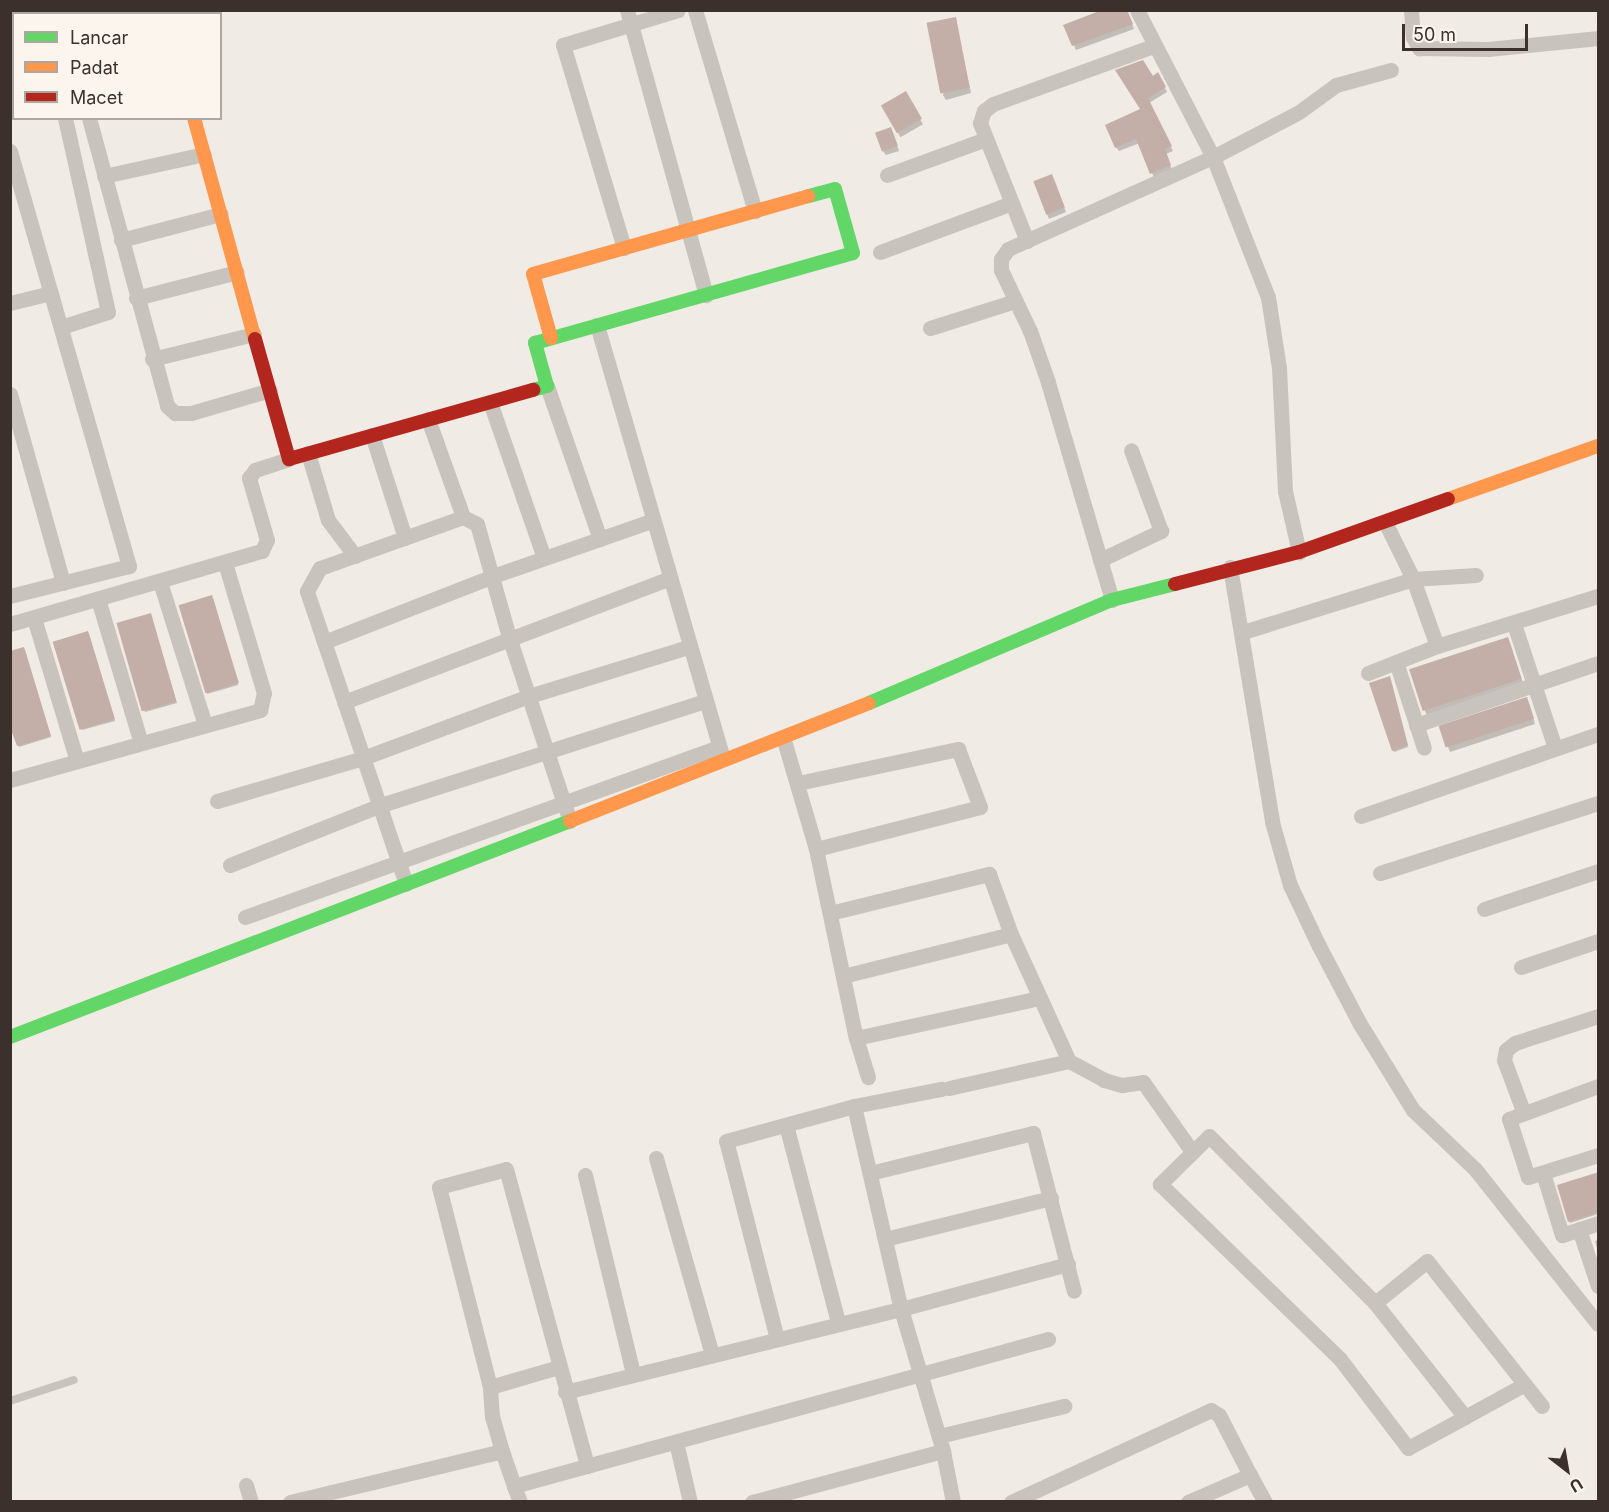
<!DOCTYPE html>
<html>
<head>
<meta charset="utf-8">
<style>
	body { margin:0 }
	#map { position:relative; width:1609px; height:1512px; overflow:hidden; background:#f0ebe5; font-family:Inter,sans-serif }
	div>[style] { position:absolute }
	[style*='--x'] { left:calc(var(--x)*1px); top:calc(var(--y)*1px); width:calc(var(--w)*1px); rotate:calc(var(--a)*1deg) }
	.shadow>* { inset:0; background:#0003; transform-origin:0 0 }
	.building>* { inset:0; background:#c3afa7; transform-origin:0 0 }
	.lane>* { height:8px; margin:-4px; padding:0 4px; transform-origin:4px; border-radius:4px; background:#c9c3be }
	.street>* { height:15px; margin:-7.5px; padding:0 7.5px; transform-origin:7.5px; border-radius:7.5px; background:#c9c3be }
	.fast>* { height:14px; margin:-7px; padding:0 7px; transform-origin:7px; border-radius:7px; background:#63d668 }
	.slow>* { height:14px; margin:-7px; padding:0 7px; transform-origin:7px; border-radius:7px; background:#ff974d }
	.jam>* { height:14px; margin:-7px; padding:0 7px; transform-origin:7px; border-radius:7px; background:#b3261e }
	span { translate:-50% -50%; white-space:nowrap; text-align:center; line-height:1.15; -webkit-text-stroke:6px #fbf5ee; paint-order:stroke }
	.frame { position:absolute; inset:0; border:12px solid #3b302b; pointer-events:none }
	.legend { position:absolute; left:12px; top:12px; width:210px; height:108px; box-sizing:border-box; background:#fbf5ee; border:2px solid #aea6a0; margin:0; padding:8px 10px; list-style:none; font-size:18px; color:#3b302b }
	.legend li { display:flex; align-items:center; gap:12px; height:30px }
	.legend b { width:30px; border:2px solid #aea6a0 }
	.north { position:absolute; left:1537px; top:1440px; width:60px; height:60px; -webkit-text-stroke:4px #fbf5ee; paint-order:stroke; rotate:149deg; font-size:16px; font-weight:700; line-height:24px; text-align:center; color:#3b302b }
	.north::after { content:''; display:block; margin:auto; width:21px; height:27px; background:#3b302b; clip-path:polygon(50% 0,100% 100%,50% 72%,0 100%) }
	.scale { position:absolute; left:1402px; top:24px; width:126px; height:27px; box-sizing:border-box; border:3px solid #3b302b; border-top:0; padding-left:8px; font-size:18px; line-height:21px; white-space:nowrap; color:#3b302b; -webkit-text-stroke:4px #fbf5ee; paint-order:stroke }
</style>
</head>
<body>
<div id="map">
	<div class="shadow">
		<div style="clip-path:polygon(1127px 10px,1134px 29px,1076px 50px,1065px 26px)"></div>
		<div style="clip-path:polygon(955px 19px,971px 93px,946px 100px,943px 95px)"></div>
		<div style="clip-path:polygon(1158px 75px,1167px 92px,1149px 103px,1173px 151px,1166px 154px,1172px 170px,1154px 178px,1140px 143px,1119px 151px,1116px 147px,1142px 110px,1153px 78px)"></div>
		<div style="left:905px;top:93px;width:36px;height:26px;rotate:60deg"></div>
		<div style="clip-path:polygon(893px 133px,899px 151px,886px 155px,883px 151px)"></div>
		<div style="clip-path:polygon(1054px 180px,1066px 212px,1049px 219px,1047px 214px)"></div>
		<div style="clip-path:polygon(213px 598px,238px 685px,207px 694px,207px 692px)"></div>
		<div style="clip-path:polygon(151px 616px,177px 703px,145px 712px,144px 710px)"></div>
		<div style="clip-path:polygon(89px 634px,115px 721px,82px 730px,81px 728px)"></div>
		<div style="clip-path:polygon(1510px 643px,1523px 683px,1427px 716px,1411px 670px)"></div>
		<div style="clip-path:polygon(25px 650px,51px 737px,19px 747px,18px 745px)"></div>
		<div style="clip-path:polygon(1390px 679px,1408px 747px,1394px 752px,1393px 750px)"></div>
		<div style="clip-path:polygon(1529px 704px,1535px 724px,1450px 752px,1441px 728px)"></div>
		<div style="clip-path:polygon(1598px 1173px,1598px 1214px,1570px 1223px,1569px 1221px)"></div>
		<div style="clip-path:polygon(1598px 1240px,1598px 1252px,1595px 1241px)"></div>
	</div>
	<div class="building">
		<div style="clip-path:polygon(1102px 10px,1127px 10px,1133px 24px,1072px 46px,1063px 25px)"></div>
		<div style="left:956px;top:17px;width:72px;height:30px;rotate:79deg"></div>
		<div style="clip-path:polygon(1143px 60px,1153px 76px,1158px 72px,1166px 87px,1148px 98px,1172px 146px,1165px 149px,1171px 165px,1150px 174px,1136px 139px,1115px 148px,1105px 125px,1140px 109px,1115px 70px)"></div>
		<div style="left:906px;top:91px;width:32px;height:29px;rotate:60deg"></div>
		<div style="left:891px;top:127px;width:20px;height:17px;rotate:70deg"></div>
		<div style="left:1052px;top:174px;width:36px;height:20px;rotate:69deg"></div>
		<div style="left:212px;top:595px;width:92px;height:35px;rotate:73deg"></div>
		<div style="left:151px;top:613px;width:92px;height:36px;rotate:74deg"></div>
		<div style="left:88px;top:631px;width:92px;height:37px;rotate:73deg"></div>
		<div style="left:1508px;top:637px;width:44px;height:104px;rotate:72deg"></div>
		<div style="clip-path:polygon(24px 647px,51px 736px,17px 746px,10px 727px,10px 651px)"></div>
		<div style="clip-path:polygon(1390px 676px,1408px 745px,1392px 751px,1369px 683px)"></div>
		<div style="left:1527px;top:697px;width:23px;height:93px;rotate:72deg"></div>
		<div style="clip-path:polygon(1599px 1172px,1599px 1212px,1568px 1222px,1557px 1185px)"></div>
	</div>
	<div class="lane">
		<div style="--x:10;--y:1401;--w:67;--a:-18.2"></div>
	</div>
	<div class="street">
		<div style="--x:62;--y:10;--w:4;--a:76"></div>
		<div style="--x:168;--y:10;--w:4;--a:76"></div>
		<div style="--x:627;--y:10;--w:296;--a:74.5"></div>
		<div style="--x:695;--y:10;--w:210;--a:73.4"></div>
		<div style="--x:1137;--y:10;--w:165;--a:62.7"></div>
		<div style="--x:1213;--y:157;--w:150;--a:68.6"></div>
		<div style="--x:1268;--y:297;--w:72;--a:81.2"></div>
		<div style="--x:1279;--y:368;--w:123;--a:87.2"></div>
		<div style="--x:1285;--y:491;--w:63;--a:77.1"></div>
		<div style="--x:1411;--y:10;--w:27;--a:86"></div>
		<div style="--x:1413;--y:37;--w:13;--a:61"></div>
		<div style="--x:1419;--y:48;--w:69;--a:0.8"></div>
		<div style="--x:1488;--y:49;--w:111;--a:-5.7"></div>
		<div style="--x:38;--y:14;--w:4;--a:0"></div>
		<div style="--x:10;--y:21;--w:4;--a:-14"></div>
		<div style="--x:89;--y:118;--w:298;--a:74.8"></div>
		<div style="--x:167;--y:406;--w:11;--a:41"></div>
		<div style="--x:175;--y:413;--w:16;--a:0"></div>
		<div style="--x:191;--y:413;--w:82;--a:-16.2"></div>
		<div style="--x:10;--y:151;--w:432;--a:74"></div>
		<div style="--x:129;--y:566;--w:123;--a:165.9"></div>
		<div style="--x:887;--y:175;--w:105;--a:-20"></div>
		<div style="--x:104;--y:176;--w:102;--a:-12.4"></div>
		<div style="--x:121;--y:240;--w:103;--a:-14.6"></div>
		<div style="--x:1027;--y:241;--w:127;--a:-111.7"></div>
		<div style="--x:980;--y:123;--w:13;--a:-72"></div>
		<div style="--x:984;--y:111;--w:11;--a:-38"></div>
		<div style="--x:993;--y:104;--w:170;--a:-19.9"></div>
		<div style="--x:624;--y:248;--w:212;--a:-106.7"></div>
		<div style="--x:563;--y:45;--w:120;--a:-16.9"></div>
		<div style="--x:880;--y:252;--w:138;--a:-20.4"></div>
		<div style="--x:136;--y:298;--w:104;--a:-14.4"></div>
		<div style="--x:10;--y:303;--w:42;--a:-13.7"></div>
		<div style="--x:597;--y:325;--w:448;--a:73.8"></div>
		<div style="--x:61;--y:327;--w:49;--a:-17.7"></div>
		<div style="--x:108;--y:312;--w:199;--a:-102.5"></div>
		<div style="--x:930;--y:328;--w:89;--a:-17.6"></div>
		<div style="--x:152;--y:359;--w:105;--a:-13.8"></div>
		<div style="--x:547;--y:386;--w:162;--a:70.9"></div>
		<div style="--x:10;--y:394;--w:196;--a:74.3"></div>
		<div style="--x:490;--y:402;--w:165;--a:70.9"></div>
		<div style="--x:428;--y:419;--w:104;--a:70.3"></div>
		<div style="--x:372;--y:435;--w:108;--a:72.2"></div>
		<div style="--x:308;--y:453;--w:70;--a:73.4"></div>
		<div style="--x:328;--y:520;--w:45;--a:53.1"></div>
		<div style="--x:1385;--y:522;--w:64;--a:63.8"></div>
		<div style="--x:1413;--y:579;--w:71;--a:70.3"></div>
		<div style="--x:1100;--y:560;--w:68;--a:-25.4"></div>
		<div style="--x:1161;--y:531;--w:86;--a:-110.3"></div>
		<div style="--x:1230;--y:567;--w:258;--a:80.6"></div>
		<div style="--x:1272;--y:822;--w:66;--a:74.1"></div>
		<div style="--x:1290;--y:885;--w:68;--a:64.6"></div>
		<div style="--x:1319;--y:946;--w:88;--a:62.3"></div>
		<div style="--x:1360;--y:1024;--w:101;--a:58.4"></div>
		<div style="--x:1413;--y:1110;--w:86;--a:43.6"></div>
		<div style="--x:1475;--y:1169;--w:198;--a:51.6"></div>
		<div style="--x:160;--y:582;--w:150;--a:72.5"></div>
		<div style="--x:98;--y:599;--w:150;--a:73.4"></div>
		<div style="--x:1112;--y:600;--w:227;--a:-106.4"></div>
		<div style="--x:1048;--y:382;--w:54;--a:-109.4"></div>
		<div style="--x:1030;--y:331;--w:68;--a:-115.4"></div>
		<div style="--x:1001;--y:270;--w:11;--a:-90"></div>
		<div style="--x:1001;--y:259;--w:12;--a:-55"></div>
		<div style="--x:1008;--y:249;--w:225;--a:-24.2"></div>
		<div style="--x:1213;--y:157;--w:97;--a:-27.6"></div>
		<div style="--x:1299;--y:112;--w:46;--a:-36.1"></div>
		<div style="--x:1336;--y:85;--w:57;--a:-15.3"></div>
		<div style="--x:34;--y:618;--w:149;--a:73.3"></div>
		<div style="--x:10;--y:624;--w:262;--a:-16.2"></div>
		<div style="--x:262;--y:551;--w:12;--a:-66"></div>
		<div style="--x:267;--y:540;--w:65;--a:-106.2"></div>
		<div style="--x:249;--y:478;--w:10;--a:-53"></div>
		<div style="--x:255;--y:470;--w:36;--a:-18"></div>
		<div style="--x:1514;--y:624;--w:131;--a:71.7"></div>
		<div style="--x:1243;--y:632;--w:178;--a:-17.3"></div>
		<div style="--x:1413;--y:579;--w:63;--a:-3.6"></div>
		<div style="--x:324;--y:642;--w:181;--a:-21.3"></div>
		<div style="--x:493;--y:576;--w:167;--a:-19.2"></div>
		<div style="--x:1396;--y:662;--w:90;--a:72"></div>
		<div style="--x:1368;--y:673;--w:74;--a:-21.4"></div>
		<div style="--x:1437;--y:646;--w:169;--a:-17.3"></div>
		<div style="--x:344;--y:702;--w:347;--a:-20.8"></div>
		<div style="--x:1416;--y:725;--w:192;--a:-18.8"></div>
		<div style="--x:783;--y:737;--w:117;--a:73.6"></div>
		<div style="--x:816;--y:849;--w:193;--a:78.1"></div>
		<div style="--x:856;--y:1038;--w:41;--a:72.9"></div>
		<div style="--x:10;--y:780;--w:260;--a:-15.6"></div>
		<div style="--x:260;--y:710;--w:17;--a:-77"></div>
		<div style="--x:264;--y:693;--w:136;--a:-106.7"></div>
		<div style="--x:798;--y:783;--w:164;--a:-12"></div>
		<div style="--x:958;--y:749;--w:62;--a:69.2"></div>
		<div style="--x:980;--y:807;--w:169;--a:165.6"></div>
		<div style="--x:217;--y:801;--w:152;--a:-16.4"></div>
		<div style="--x:363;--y:758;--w:177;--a:-20.5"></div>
		<div style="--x:529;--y:696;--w:166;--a:-17.1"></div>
		<div style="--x:1361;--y:816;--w:251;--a:-19.1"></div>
		<div style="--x:230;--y:865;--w:159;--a:-21.7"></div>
		<div style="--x:378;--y:806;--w:343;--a:-17.8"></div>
		<div style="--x:1380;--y:873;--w:229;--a:-17.8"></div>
		<div style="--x:406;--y:884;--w:309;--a:-108.7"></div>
		<div style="--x:307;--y:591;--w:26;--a:-61"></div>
		<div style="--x:320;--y:568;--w:152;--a:-19.6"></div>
		<div style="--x:463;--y:517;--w:16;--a:27"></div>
		<div style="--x:477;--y:524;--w:117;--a:74.2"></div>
		<div style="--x:509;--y:637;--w:194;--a:71.7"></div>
		<div style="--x:1484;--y:909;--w:120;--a:-18.4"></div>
		<div style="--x:830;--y:913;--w:164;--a:-13.8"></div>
		<div style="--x:989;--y:874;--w:64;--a:69.9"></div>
		<div style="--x:1011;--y:934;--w:140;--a:65.5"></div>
		<div style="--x:1069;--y:1061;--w:123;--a:167.3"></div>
		<div style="--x:245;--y:917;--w:504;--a:-19.73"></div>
		<div style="--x:1521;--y:967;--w:81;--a:-18.7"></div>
		<div style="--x:843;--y:976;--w:173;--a:-14"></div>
		<div style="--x:856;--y:1038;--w:188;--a:-12.3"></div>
		<div style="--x:1069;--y:1061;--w:40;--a:28"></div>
		<div style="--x:1104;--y:1080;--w:19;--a:16"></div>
		<div style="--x:1122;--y:1085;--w:21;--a:-8"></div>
		<div style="--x:1143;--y:1082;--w:83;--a:54.8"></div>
		<div style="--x:1598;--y:1086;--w:95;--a:159.7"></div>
		<div style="--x:1509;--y:1119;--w:61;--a:71.9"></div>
		<div style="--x:1528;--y:1177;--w:73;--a:-17.4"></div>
		<div style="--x:854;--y:1106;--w:208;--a:77"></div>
		<div style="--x:901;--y:1309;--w:173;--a:-15.1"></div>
		<div style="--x:1523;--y:1111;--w:54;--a:-110.4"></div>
		<div style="--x:1504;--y:1060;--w:10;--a:-79"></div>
		<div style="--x:1506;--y:1050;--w:11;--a:-38"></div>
		<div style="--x:1515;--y:1043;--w:87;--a:-18"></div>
		<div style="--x:786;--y:1125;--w:204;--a:75.2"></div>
		<div style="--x:656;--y:1158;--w:205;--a:74.1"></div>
		<div style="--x:870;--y:1173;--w:168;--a:-13.8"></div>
		<div style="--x:1033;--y:1133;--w:163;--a:75.5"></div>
		<div style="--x:1543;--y:1173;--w:65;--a:73"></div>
		<div style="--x:1562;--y:1235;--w:38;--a:-18"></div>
		<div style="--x:585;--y:1175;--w:204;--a:76.4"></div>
		<div style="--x:1579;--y:1229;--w:60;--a:71.6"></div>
		<div style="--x:885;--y:1239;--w:171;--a:-13.9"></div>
		<div style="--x:1375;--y:1303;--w:67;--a:-38.9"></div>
		<div style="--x:1427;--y:1261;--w:185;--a:51.6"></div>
		<div style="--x:777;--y:1339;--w:204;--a:-104.4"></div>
		<div style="--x:726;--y:1141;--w:133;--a:-15.3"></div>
		<div style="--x:854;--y:1106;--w:89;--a:-11.1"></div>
		<div style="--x:490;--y:1387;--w:72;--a:-16.2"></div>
		<div style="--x:565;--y:1392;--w:346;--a:-13.9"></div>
		<div style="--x:901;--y:1309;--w:148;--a:73.5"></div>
		<div style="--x:943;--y:1451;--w:52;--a:78.9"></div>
		<div style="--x:1465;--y:1417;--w:145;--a:-128.3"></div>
		<div style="--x:1375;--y:1303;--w:235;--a:-134.8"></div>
		<div style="--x:1209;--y:1136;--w:69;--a:135.6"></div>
		<div style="--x:1160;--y:1184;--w:251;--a:44.2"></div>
		<div style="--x:1340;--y:1359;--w:112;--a:52.6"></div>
		<div style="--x:1408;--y:1448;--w:65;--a:-28.5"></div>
		<div style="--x:1465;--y:1417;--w:68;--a:-28.8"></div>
		<div style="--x:939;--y:1436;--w:129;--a:-13.5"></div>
		<div style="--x:676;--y:1442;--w:62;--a:76.9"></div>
		<div style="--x:502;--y:1451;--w:35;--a:-106"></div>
		<div style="--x:492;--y:1417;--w:30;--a:-94"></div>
		<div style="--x:490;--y:1387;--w:206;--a:-104.3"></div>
		<div style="--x:439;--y:1187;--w:69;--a:-15"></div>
		<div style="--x:506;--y:1169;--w:308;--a:74.7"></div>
		<div style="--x:246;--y:1485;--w:18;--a:74"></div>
		<div style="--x:290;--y:1502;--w:218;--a:-13.5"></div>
		<div style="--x:502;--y:1451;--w:37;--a:71"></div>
		<div style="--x:520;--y:1502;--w:17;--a:-111"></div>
		<div style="--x:514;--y:1486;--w:554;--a:-15.39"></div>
		<div style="--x:752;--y:1502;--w:198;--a:-15"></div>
		<div style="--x:1011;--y:1502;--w:220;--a:-24.7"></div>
		<div style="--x:1211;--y:1410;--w:9;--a:32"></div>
		<div style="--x:1219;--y:1415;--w:68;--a:62.7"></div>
		<div style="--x:1188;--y:1502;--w:68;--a:-23.5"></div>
		<div style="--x:1250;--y:1475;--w:31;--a:61"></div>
	</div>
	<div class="fast">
		<div style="--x:533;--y:390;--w:15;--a:-16"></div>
		<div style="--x:547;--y:386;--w:45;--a:-105.6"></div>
		<div style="--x:535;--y:343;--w:330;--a:-15.8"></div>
		<div style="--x:853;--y:253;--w:66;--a:-105.7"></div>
		<div style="--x:835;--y:189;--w:28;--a:165"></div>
		<div style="--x:869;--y:703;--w:264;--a:-23"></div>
		<div style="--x:1112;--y:600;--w:65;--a:-14.3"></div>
		<div style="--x:10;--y:1037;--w:600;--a:-21.09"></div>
	</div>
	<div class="slow">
		<div style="--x:194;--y:118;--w:229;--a:74.6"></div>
		<div style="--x:551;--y:338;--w:66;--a:-105.7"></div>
		<div style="--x:533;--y:274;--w:286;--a:-15.8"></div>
		<div style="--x:1448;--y:499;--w:159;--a:-19.5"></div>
		<div style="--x:570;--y:821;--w:321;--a:-21.5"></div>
	</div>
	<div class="jam">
		<div style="--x:255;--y:339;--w:125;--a:74.2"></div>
		<div style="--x:289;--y:459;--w:254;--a:-15.8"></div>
		<div style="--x:1175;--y:584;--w:128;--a:-14.5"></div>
		<div style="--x:1299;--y:552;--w:158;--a:-19.6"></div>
	</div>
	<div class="frame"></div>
	<ul class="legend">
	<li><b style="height:8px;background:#63d668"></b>Lancar</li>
	<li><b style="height:8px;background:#ff974d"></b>Padat</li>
	<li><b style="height:8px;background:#b3261e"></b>Macet</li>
	</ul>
	<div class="north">U</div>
	<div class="scale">50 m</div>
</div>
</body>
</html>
